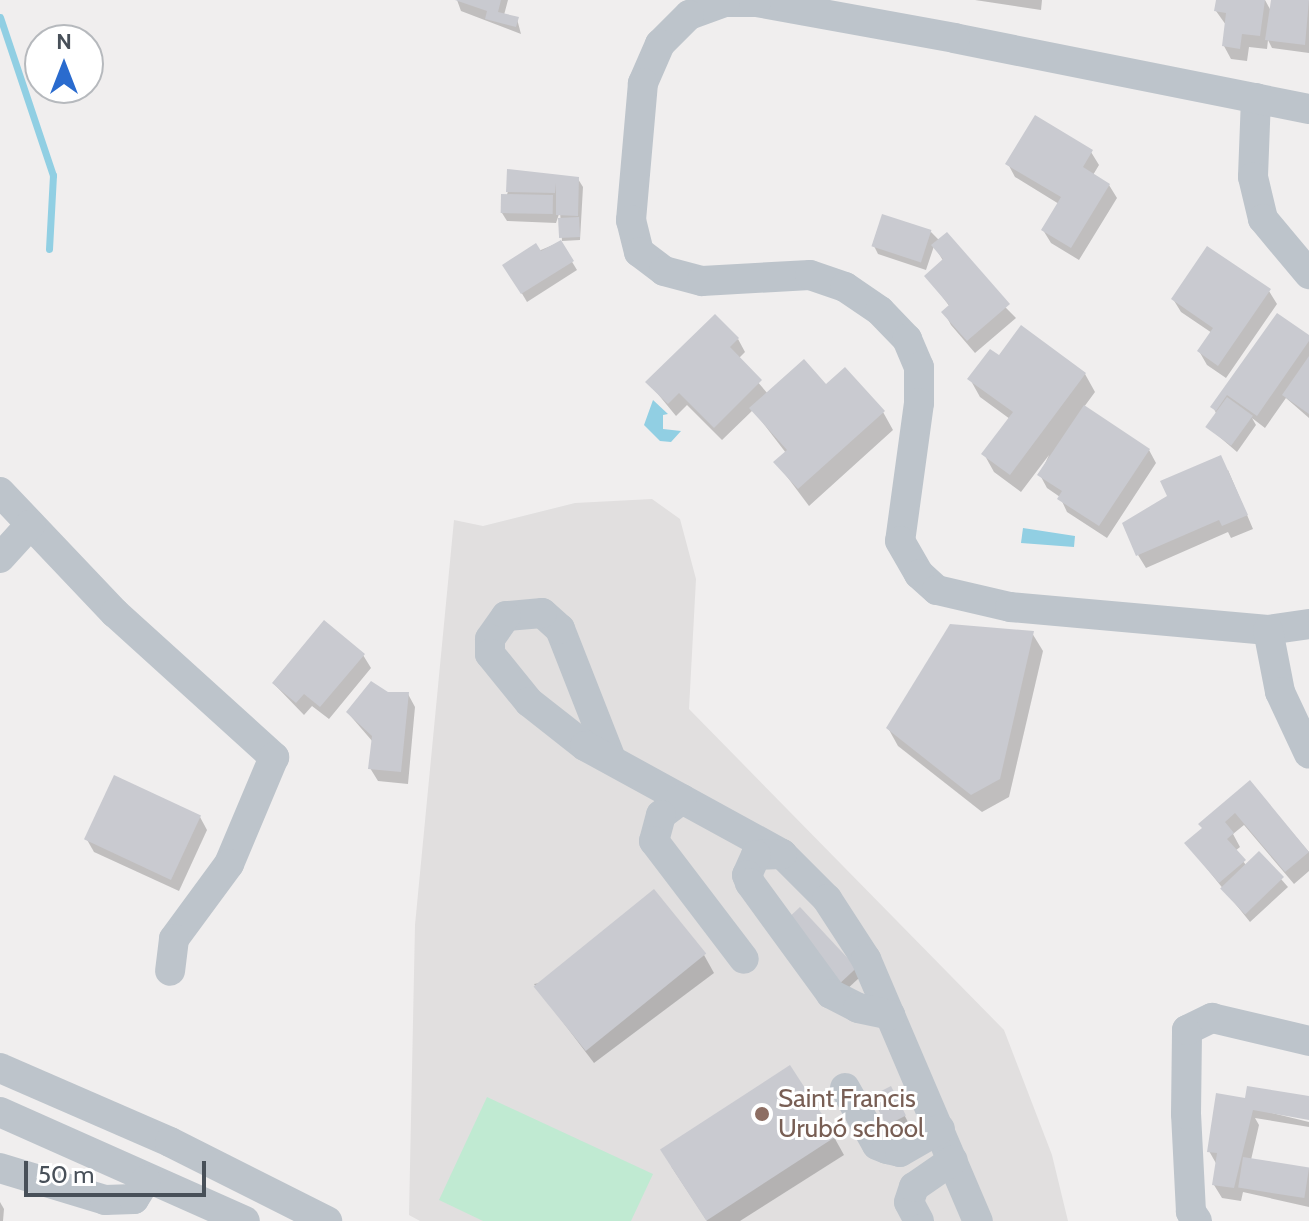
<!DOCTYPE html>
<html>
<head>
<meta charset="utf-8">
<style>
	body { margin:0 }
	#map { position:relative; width:1309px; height:1221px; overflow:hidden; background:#f0eeee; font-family:Cabin,sans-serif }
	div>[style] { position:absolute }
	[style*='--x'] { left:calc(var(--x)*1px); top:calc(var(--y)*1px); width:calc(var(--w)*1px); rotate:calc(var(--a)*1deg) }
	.education>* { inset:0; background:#e1dfdf }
	.green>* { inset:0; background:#c0ead2 }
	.water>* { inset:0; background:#91cfe3 }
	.shadow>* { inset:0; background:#0003 }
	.stream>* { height:7px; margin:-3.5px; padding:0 3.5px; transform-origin:3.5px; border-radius:3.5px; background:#91cfe3 }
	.building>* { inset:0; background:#c9cad0; transform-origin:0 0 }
	.minor>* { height:30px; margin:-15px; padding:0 15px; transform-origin:15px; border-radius:15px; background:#bdc4cb }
	.dots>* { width:22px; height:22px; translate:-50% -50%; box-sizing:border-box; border:4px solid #fff; border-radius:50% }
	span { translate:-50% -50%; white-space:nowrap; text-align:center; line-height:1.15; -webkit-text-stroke:6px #fff; paint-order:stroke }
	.education-label { font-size:26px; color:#785e54 }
	.left { translate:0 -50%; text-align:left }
	.north { position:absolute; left:24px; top:24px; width:80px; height:80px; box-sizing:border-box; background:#fff; border:2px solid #b6b9bd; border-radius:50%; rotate:0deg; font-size:22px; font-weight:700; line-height:32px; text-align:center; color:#485059 }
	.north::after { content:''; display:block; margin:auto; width:28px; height:36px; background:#2a6bce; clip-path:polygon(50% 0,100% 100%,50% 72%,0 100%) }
	.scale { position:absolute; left:24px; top:1161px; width:182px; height:36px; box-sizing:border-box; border:4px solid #485059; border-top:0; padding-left:10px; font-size:24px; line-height:28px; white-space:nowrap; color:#485059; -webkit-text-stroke:6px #fff; paint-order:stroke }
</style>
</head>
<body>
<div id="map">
	<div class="education">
		<div style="clip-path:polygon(652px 499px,680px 519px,696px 579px,689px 709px,1004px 1030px,1052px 1155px,1068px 1221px,420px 1221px,409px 1215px,415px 925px,454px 520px,483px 526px,575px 503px)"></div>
	</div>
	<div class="green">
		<div style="clip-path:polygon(487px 1097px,653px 1174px,631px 1221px,483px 1221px,439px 1200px)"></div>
	</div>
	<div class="water">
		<div style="clip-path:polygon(653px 400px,668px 414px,663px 415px,663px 429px,681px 431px,671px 442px,660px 441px,644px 425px)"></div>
		<div style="clip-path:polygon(1023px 528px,1075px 536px,1074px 547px,1021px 543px)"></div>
	</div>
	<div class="shadow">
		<div style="clip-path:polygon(457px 0,508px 0,504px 15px,517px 19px,521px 34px,461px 11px)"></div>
		<div style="clip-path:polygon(975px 0,1042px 0,1041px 10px)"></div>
		<div style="clip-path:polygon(1218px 0,1265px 0,1271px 11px,1273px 0,1309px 1px,1309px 53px,1272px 48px,1268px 40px,1267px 49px,1249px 47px,1247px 61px,1231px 59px,1224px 46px,1226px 25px,1216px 11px)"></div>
		<div style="clip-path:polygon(1091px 152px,1099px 165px,1093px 175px,1109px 185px,1117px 198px,1079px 260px,1051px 243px,1043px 230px,1059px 204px,1015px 177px,1008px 164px)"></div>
		<div style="clip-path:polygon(578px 179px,583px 187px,580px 240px,562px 241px,560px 211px,556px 223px,507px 221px,502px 213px,508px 191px)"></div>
		<div style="clip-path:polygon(931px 232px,1016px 318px,975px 353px,951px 325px,944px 312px,950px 307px,927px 276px,944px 262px,934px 246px,926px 270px,878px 254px,874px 246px)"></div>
		<div style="clip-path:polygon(560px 242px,577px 270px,527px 302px,505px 265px)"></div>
		<div style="clip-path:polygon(1269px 291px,1277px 304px,1226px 378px,1207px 365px,1199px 351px,1212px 333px,1181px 312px,1173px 299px)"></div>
		<div style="clip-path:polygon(1278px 316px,1309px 338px,1309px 418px,1286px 398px,1265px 428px,1252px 418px,1256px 425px,1237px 452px,1208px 427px,1217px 415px,1213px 407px)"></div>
		<div style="clip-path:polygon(738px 339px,745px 352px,738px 359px,768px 394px,883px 412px,893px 430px,809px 506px,776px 462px,786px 453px,753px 410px,722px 440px,687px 405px,676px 416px,648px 382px)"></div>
		<div style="clip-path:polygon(1000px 358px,1085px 374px,1095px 392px,1084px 407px,1149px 450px,1156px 463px,1107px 538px,1067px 512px,1060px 497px,1047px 488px,1040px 475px,1049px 455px,1021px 492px,994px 472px,984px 454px,1010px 419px,980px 397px,970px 379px)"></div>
		<div style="clip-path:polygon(1228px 470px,1253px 529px,1231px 538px,1228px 532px,1146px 568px,1138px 555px)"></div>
		<div style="clip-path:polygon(1032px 633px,1043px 651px,1009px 797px,982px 812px,898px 746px,888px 728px)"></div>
		<div style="clip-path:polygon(363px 655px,371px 668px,329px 719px,312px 706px,304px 715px,274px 684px)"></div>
		<div style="clip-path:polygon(387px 694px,408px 694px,415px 707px,408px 784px,378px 781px,370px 768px,373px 742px,348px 713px)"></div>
		<div style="clip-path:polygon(1250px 783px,1309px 852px,1309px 871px,1294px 884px,1244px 825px,1233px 834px,1240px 847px,1235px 851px,1246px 865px,1259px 854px,1288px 887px,1250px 922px,1187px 844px)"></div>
		<div style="clip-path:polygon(200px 817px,207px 830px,179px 891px,94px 852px,86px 838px)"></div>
		<div style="clip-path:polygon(790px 932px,855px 969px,859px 978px,845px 991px)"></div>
		<div style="clip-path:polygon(704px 955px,714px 973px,594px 1063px,534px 984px)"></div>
		<div style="clip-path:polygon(895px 1097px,909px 1124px,892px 1132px,887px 1124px)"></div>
		<div style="clip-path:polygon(1309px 1098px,1309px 1118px,1251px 1108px,1309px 1122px,1309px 1127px,1255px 1118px,1259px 1125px,1251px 1160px,1309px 1169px,1309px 1207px,1243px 1192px,1241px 1201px,1222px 1198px,1214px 1185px,1217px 1165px,1209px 1151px,1246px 1100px)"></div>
		<div style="clip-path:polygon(834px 1137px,844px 1155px,740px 1221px,707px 1221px,671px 1166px)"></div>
		<div style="clip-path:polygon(0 1202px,4px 1209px,3px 1221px,0 1221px)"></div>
	</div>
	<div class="stream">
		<div style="--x:0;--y:17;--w:167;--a:71.5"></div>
		<div style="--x:53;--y:175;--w:74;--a:93.1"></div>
	</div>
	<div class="building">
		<div style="clip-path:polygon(455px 0,501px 0,498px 12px,519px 17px,516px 27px,485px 19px,487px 11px)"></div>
		<div style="clip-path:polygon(1216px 0,1265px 0,1260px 36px,1242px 34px,1240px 49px,1222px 46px,1226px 13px,1214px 11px)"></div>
		<div style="clip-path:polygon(1271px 0,1309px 0,1305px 45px,1265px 40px)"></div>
		<div style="clip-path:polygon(1035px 115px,1093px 150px,1083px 167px,1110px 184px,1071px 248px,1041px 230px,1061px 197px,1005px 164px)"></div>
		<div style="clip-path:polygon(507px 169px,579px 177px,578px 216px,556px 215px,556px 183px,555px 193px,506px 192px)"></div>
		<div style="left:501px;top:194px;width:52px;height:19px;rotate:1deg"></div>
		<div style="left:882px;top:214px;width:52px;height:34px;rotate:18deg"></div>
		<div style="left:579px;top:217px;width:20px;height:21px;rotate:87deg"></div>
		<div style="clip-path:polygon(947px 232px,1010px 304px,967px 341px,941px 312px,949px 305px,924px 276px,943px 259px,931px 245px)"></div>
		<div style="clip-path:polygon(561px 240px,574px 261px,521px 294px,502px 265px,536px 243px,541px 251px)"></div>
		<div style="clip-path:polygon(1207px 246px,1271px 289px,1218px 366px,1197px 351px,1213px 328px,1171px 299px)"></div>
		<div style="clip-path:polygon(1277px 313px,1309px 335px,1309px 341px,1257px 416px,1227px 395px,1216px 411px,1210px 407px)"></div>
		<div style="clip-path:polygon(715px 314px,739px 338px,730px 347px,762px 380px,714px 428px,679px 393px,668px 404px,645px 382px)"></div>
		<div style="clip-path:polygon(1021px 325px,1086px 373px,1010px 475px,981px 454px,1013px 412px,967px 379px,990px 349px,999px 355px)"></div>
		<div style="clip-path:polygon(1309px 356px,1309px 414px,1282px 395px)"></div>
		<div style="clip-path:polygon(804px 359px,826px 384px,845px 367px,885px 411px,798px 489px,773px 462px,787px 450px,749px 408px)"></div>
		<div style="left:1227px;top:397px;width:32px;height:37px;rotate:36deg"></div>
		<div style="clip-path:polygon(1084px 405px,1150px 449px,1099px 526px,1057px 499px,1062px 491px,1037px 475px)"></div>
		<div style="clip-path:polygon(1221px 455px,1248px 515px,1222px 526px,1219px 520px,1136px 556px,1122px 523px,1167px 496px,1160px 481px)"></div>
		<div style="clip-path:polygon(324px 620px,365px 654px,320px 707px,304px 694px,296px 703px,272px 683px)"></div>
		<div style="clip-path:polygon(950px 624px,1034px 631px,1000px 779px,971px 795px,886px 728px)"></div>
		<div style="clip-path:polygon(371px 681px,388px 692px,409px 692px,401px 772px,368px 769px,372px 736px,346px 712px)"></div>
		<div style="left:114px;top:775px;width:96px;height:71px;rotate:25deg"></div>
		<div style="clip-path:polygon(1250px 780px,1309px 852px,1285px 872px,1235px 813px,1225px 822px,1234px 833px,1227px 839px,1246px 860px,1219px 883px,1184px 843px,1202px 828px,1198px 824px)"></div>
		<div style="left:1259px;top:851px;width:36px;height:54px;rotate:46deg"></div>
		<div style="left:654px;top:889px;width:83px;height:155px;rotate:51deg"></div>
		<div style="left:800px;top:907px;width:83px;height:23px;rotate:47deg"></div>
		<div style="left:790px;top:1065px;width:85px;height:155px;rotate:57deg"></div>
		<div style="left:891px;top:1086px;width:33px;height:22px;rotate:63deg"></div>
		<div style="clip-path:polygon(1247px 1086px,1309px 1096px,1309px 1120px,1253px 1110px,1234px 1188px,1212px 1185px,1217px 1153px,1207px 1152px,1216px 1093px,1245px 1098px)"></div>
		<div style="left:1243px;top:1157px;width:67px;height:31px;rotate:9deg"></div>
	</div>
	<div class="minor">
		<div style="--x:1256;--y:98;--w:79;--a:92.2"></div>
		<div style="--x:1253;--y:177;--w:43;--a:76.6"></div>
		<div style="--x:1263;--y:219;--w:72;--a:50.1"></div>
		<div style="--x:1309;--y:109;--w:361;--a:-168.7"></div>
		<div style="--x:955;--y:38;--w:202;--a:-169.7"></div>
		<div style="--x:756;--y:2;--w:31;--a:180"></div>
		<div style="--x:725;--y:2;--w:38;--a:160"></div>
		<div style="--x:689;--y:15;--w:41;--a:135"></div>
		<div style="--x:660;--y:44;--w:43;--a:113.6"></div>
		<div style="--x:643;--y:83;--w:138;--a:95"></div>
		<div style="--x:631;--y:220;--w:33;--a:76"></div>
		<div style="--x:639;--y:252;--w:31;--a:37"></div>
		<div style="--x:664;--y:271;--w:39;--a:15"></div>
		<div style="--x:702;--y:281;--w:108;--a:-3.2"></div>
		<div style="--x:810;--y:275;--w:37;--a:19"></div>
		<div style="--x:845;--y:287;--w:42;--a:34.4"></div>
		<div style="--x:880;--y:311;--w:39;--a:46"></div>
		<div style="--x:907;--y:339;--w:30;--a:67"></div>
		<div style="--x:919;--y:367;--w:36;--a:90"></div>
		<div style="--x:919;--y:403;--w:139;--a:97.8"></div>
		<div style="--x:900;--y:541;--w:38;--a:60"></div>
		<div style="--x:919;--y:574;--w:24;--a:42"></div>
		<div style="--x:937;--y:590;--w:75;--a:13.1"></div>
		<div style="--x:1010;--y:607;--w:259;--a:5.1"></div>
		<div style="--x:1268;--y:630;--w:41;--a:-8.3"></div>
		<div style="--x:0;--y:492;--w:167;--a:46.5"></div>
		<div style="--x:115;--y:613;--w:215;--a:42.2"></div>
		<div style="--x:274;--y:757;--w:116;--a:112.8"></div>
		<div style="--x:229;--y:864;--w:93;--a:126.3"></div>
		<div style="--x:174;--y:939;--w:32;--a:97"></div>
		<div style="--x:0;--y:558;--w:45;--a:-47.7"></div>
		<div style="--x:1268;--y:630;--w:63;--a:79"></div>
		<div style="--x:1280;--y:692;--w:68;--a:64.9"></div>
		<div style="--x:611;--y:759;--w:140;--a:-111.4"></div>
		<div style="--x:560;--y:629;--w:24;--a:-138"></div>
		<div style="--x:542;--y:613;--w:36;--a:175"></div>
		<div style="--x:506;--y:616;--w:28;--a:125"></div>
		<div style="--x:490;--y:639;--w:15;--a:90"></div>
		<div style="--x:490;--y:654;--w:62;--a:50.9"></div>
		<div style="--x:529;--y:702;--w:71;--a:38.2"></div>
		<div style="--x:585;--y:746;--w:225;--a:28.7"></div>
		<div style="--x:782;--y:854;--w:64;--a:45"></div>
		<div style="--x:827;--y:899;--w:72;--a:57"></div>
		<div style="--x:866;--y:959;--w:285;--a:66.9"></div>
		<div style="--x:682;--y:799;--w:26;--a:143"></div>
		<div style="--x:661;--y:815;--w:27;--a:105"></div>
		<div style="--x:654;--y:841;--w:148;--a:52.7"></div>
		<div style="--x:782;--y:854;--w:26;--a:178"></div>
		<div style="--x:756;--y:855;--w:22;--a:114"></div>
		<div style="--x:747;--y:875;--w:9;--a:69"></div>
		<div style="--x:750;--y:883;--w:137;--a:53.9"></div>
		<div style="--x:831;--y:994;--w:30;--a:27"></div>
		<div style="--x:858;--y:1008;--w:33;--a:12"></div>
		<div style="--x:0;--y:1068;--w:185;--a:23.5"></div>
		<div style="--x:170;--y:1142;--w:176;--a:26.7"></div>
		<div style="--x:845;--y:1088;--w:65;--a:60.7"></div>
		<div style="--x:877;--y:1145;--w:11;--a:22"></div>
		<div style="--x:887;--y:1149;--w:13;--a:13"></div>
		<div style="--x:900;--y:1152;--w:46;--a:-29.9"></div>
		<div style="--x:0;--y:1112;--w:268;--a:24"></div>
		<div style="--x:0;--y:1168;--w:110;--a:16.9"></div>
		<div style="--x:105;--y:1200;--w:29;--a:-2"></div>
		<div style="--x:134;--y:1199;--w:22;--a:-58"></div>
		<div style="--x:919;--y:1221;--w:21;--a:-118"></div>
		<div style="--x:909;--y:1202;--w:16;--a:-72"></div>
		<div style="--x:914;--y:1187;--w:47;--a:-34.7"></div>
		<div style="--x:1197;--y:1221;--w:11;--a:-124"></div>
		<div style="--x:1191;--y:1212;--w:98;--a:-92.9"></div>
		<div style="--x:1186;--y:1114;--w:84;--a:-89.3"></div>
		<div style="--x:1187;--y:1030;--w:28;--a:-26"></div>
		<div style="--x:1212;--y:1018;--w:100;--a:13.3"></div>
	</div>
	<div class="dots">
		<div style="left:762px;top:1114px;background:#8d6e63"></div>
	</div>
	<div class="education-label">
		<span class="left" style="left:778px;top:1114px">Saint Francis<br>Urubó school</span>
	</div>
	<div class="north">N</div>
	<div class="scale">50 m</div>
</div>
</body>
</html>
